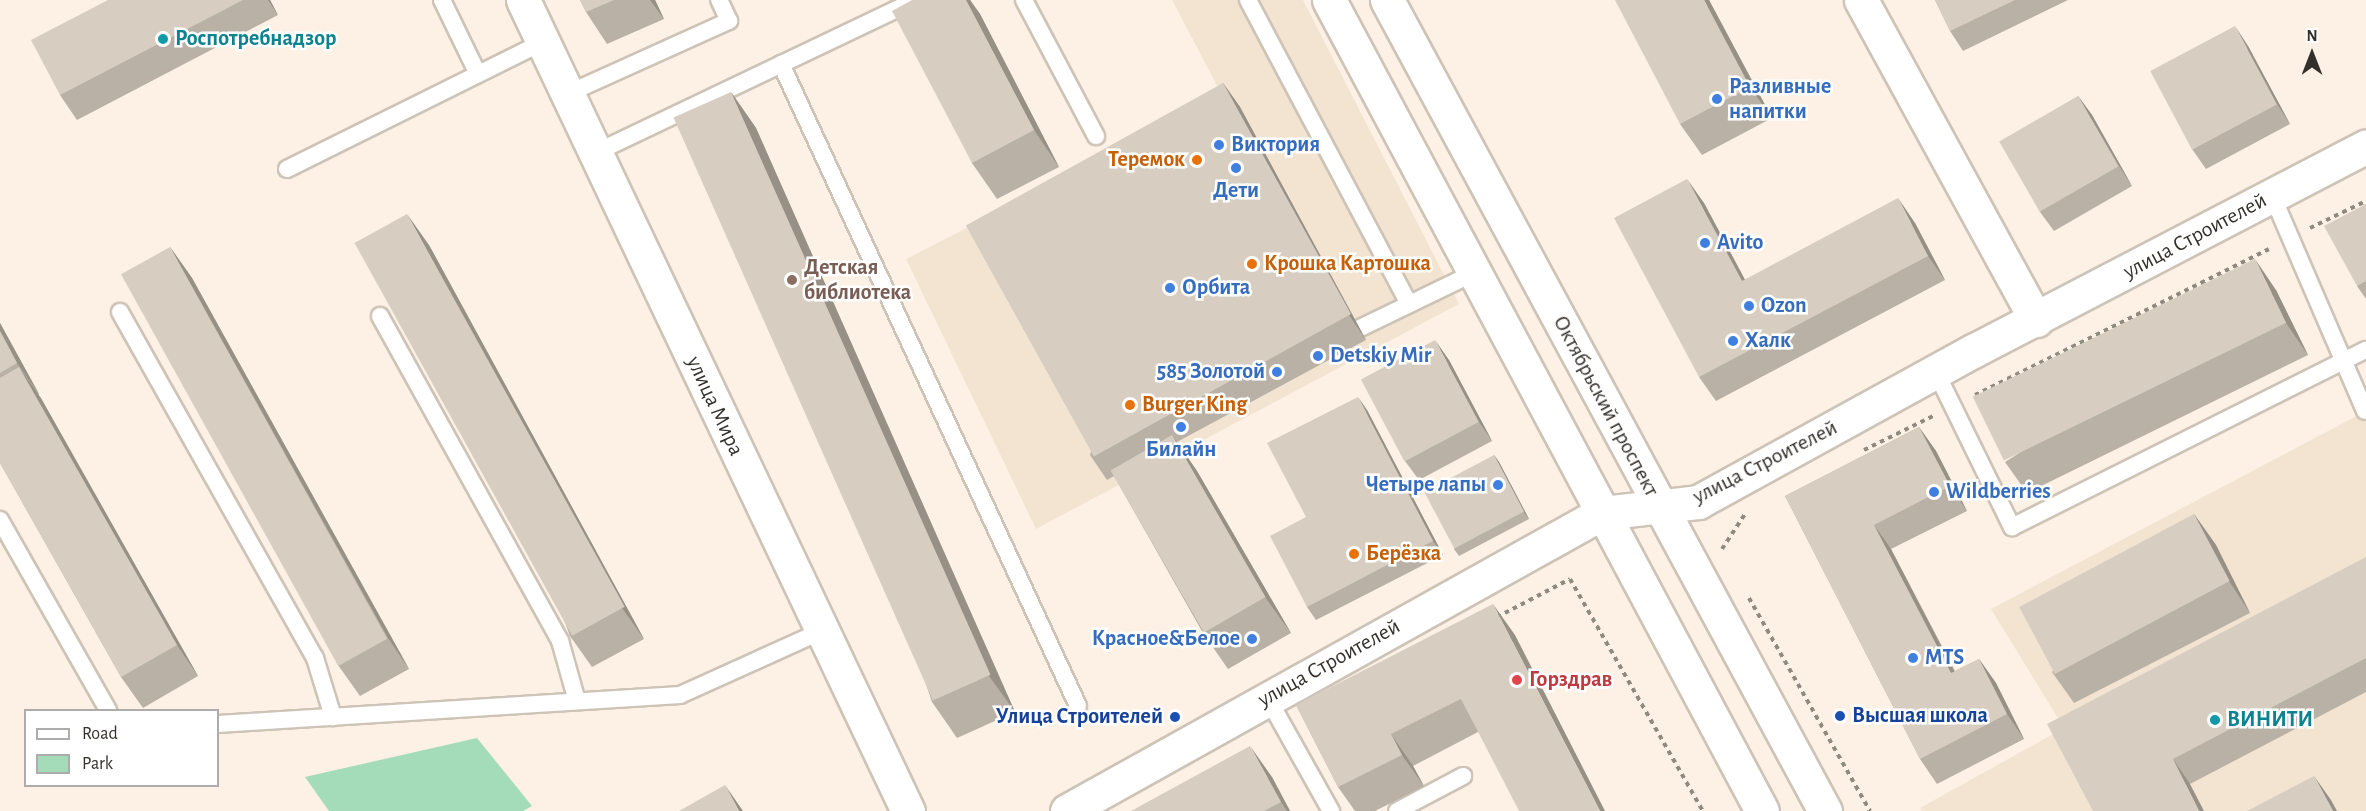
<!DOCTYPE html>
<html>
<head>
<meta charset="utf-8">
<style>
	body { margin:0 }
	#map { position:relative; width:2366px; height:811px; overflow:hidden; background:#fcf1e4; font-family:"Alegreya Sans",sans-serif }
	div>[style] { position:absolute }
	[style*='--x'] { left:calc(var(--x)*1px); top:calc(var(--y)*1px); width:calc(var(--w)*1px); rotate:calc(var(--a)*1deg) }
	.built>* { inset:0; background:#f3e4d2 }
	.green>* { inset:0; background:#a4dbb8 }
	.path>* { height:4px; margin-top:-2px; transform-origin:0; background:repeating-linear-gradient(90deg,#918a81 0 4.5px,transparent 0 9px) }
	.roads { filter:drop-shadow(2px 0 #cdc3b6) drop-shadow(-2px 0 #cdc3b6) drop-shadow(0 2px #cdc3b6) drop-shadow(0 -2px #cdc3b6) }
	.lane>* { height:16px; margin:-8px; padding:0 8px; transform-origin:8px; border-radius:8px; background:#fff }
	.street>* { height:33px; margin:-16.5px; padding:0 16.5px; transform-origin:16.5px; border-radius:16.5px; background:#fff }
	.secondary>* { height:33px; margin:-16.5px; padding:0 16.5px; transform-origin:16.5px; border-radius:16.5px; background:#fff }
	.primary>* { height:33px; margin:-16.5px; padding:0 16.5px; transform-origin:16.5px; border-radius:16.5px; background:#fff }
	.wall>* { inset:0; background:#b9b1a6 }
	.shaded-wall>* { inset:0; background:#969087 }
	.building>* { inset:0; background:#d7cec1; transform-origin:0 0 }
	.dots>* { width:16px; height:16px; translate:-50% -50%; box-sizing:border-box; border:3px solid #fff; border-radius:50% }
	span { translate:-50% -50%; white-space:nowrap; text-align:center; line-height:1.15; -webkit-text-stroke:5px #fff; paint-order:stroke }
	.culture-label { font-size:22px; color:#0d838f; font-weight:700 }
	.left { translate:0 -50%; text-align:left }
	.shop-label { font-size:22px; color:#366cbe; font-weight:700 }
	.right { translate:-100% -50%; text-align:right }
	.food-label { font-size:22px; color:#c56008; font-weight:700 }
	.street-label { font-size:22px; color:#332f2a }
	.education-label { font-size:22px; color:#785e54; font-weight:700 }
	.health-label { font-size:22px; color:#be3a42; font-weight:700 }
	.transit-label { font-size:22px; color:#164399; font-weight:700 }
	.legend { position:absolute; left:24px; top:709px; width:195px; height:78px; box-sizing:border-box; background:#fff; border:2px solid #adacaa; margin:0; padding:8px 10px; list-style:none; font-size:18px; color:#332f2a }
	.legend li { display:flex; align-items:center; gap:12px; height:30px }
	.legend b { width:30px; border:2px solid #adacaa }
	.north { position:absolute; left:2282px; top:24px; width:60px; height:60px; -webkit-text-stroke:4px #fff; paint-order:stroke; rotate:0deg; font-size:16px; font-weight:700; line-height:24px; text-align:center; color:#332f2a }
	.north::after { content:''; display:block; margin:auto; width:21px; height:27px; background:#332f2a; clip-path:polygon(50% 0,100% 100%,50% 72%,0 100%) }
</style>
</head>
<body>
<div id="map">
	<div class="built">
		<div style="clip-path:polygon(1172px 0,1303px 0,1459px 304px,1036px 529px,906px 259px,1223px 97px)"></div>
		<div style="clip-path:polygon(2366px 411px,2366px 811px,1922px 811px,1920px 808px,2064px 728px,1991px 609px)"></div>
	</div>
	<div class="green">
		<div style="clip-path:polygon(477px 738px,532px 806px,523px 811px,329px 811px,305px 777px)"></div>
	</div>
	<div class="path">
		<div style="--x:2310;--y:228;--w:62;--a:-25.7"></div>
		<div style="--x:1975;--y:395;--w:328;--a:-26.4"></div>
		<div style="--x:1864;--y:450;--w:77;--a:-26.2"></div>
		<div style="--x:1722;--y:549;--w:42;--a:-56.7"></div>
		<div style="--x:1749;--y:598;--w:245;--a:60.4"></div>
		<div style="--x:1497;--y:617;--w:82;--a:-27.5"></div>
		<div style="--x:1570;--y:579;--w:267;--a:60.2"></div>
	</div>
	<div class="roads">
		<div class="lane">
			<div style="--x:442;--y:0;--w:82;--a:64.1"></div>
			<div style="--x:1024;--y:0;--w:154;--a:62.1"></div>
			<div style="--x:1248;--y:0;--w:344;--a:62.1"></div>
			<div style="--x:781;--y:64;--w:707;--a:65.17"></div>
			<div style="--x:567;--y:94;--w:178;--a:-24.3"></div>
			<div style="--x:729;--y:21;--w:23;--a:-115"></div>
			<div style="--x:595;--y:153;--w:356;--a:-25.5"></div>
			<div style="--x:287;--y:169;--w:286;--a:-26.4"></div>
			<div style="--x:2272;--y:195;--w:235;--a:66.7"></div>
			<div style="--x:120;--y:312;--w:397;--a:60.6"></div>
			<div style="--x:315;--y:658;--w:62;--a:73"></div>
			<div style="--x:380;--y:316;--w:372;--a:61"></div>
			<div style="--x:560;--y:641;--w:62;--a:74.2"></div>
			<div style="--x:1360;--y:328;--w:127;--a:-25.8"></div>
			<div style="--x:1936;--y:372;--w:173;--a:63.9"></div>
			<div style="--x:2012;--y:527;--w:396;--a:-26.6"></div>
			<div style="--x:0;--y:520;--w:219;--a:60.4"></div>
			<div style="--x:1267;--y:697;--w:131;--a:60.7"></div>
			<div style="--x:218;--y:724;--w:463;--a:-3.6"></div>
			<div style="--x:680;--y:695;--w:156;--a:-24.3"></div>
			<div style="--x:1397;--y:811;--w:75;--a:-27.9"></div>
		</div>
		<div class="street">
			<div style="--x:1861;--y:0;--w:365;--a:61.3"></div>
		</div>
		<div class="secondary">
			<div style="--x:523;--y:0;--w:898;--a:64.61"></div>
			<div style="--x:1067;--y:811;--w:612;--a:-29.12"></div>
			<div style="--x:1602;--y:513;--w:97;--a:-6.5"></div>
			<div style="--x:1698;--y:502;--w:314;--a:-28.8"></div>
			<div style="--x:1973;--y:351;--w:443;--a:-27.5"></div>
		</div>
		<div class="primary">
			<div style="--x:1329;--y:0;--w:919;--a:61.9"></div>
			<div style="--x:1387;--y:0;--w:922;--a:61.63"></div>
		</div>
	</div>
	<div class="wall">
		<div style="clip-path:polygon(108px 0,270px 0,278px 15px,77px 120px,60px 95px)"></div>
		<div style="clip-path:polygon(580px 0,655px 0,664px 19px,607px 44px,586px 12px)"></div>
		<div style="clip-path:polygon(912px 0,970px 0,980px 14px,1059px 167px,997px 199px,972px 163px)"></div>
		<div style="clip-path:polygon(1709px 0,1772px 118px,1702px 155px,1680px 124px)"></div>
		<div style="clip-path:polygon(1935px 0,2068px 0,1963px 51px,1950px 31px)"></div>
		<div style="clip-path:polygon(2248px 46px,2290px 124px,2206px 169px,2192px 149px)"></div>
		<div style="clip-path:polygon(1223px 83px,1240px 107px,1366px 340px,1177px 442px,1197px 471px,1291px 633px,1228px 669px,1203px 633px,1114px 476px,1107px 480px,1090px 455px)"></div>
		<div style="clip-path:polygon(731px 92px,756px 128px,1015px 712px,957px 738px,932px 702px)"></div>
		<div style="clip-path:polygon(2078px 96px,2092px 115px,2132px 186px,2054px 231px,2040px 212px)"></div>
		<div style="clip-path:polygon(1704px 203px,1745px 280px,1915px 223px,1945px 280px,1716px 401px,1699px 377px)"></div>
		<div style="clip-path:polygon(2366px 204px,2366px 299px,2357px 286px)"></div>
		<div style="clip-path:polygon(429px 245px,644px 639px,592px 667px,570px 636px)"></div>
		<div style="clip-path:polygon(170px 247px,192px 278px,409px 669px,360px 696px,338px 665px)"></div>
		<div style="clip-path:polygon(2276px 290px,2308px 355px,2027px 493px,2005px 462px)"></div>
		<div style="clip-path:polygon(0 323px,39px 394px,38px 395px,198px 676px,143px 708px,121px 677px,0 463px)"></div>
		<div style="clip-path:polygon(1449px 360px,1492px 441px,1419px 480px,1405px 461px)"></div>
		<div style="clip-path:polygon(1367px 410px,1443px 555px,1316px 620px,1307px 607px,1306px 517px)"></div>
		<div style="clip-path:polygon(1919px 427px,1936px 451px,1967px 511px,1891px 549px,1955px 671px,1979px 659px,1996px 683px,2024px 739px,1937px 784px,1920px 759px,1785px 496px)"></div>
		<div style="clip-path:polygon(1494px 455px,1499px 462px,1529px 519px,1459px 556px,1454px 549px)"></div>
		<div style="clip-path:polygon(2194px 514px,2216px 545px,2250px 613px,2074px 703px,2052px 672px)"></div>
		<div style="clip-path:polygon(2366px 557px,2366px 692px,2190px 784px,2093px 811px)"></div>
		<div style="clip-path:polygon(1515px 635px,1478px 732px,1413px 766px,1424px 786px,1375px 811px,1355px 811px,1338px 787px,1296px 705px)"></div>
		<div style="clip-path:polygon(1272px 777px,1290px 811px,1131px 811px)"></div>
	</div>
	<div class="shaded-wall">
		<div style="clip-path:polygon(268px 0,270px 0,278px 15px)"></div>
		<div style="clip-path:polygon(650px 0,655px 0,664px 19px)"></div>
		<div style="clip-path:polygon(966px 0,970px 0,980px 14px,1059px 167px,1034px 130px)"></div>
		<div style="clip-path:polygon(1704px 0,1709px 0,1772px 118px,1750px 87px)"></div>
		<div style="clip-path:polygon(2235px 26px,2248px 46px,2290px 124px,2277px 104px)"></div>
		<div style="clip-path:polygon(1223px 83px,1240px 107px,1366px 340px,1349px 315px)"></div>
		<div style="clip-path:polygon(731px 92px,756px 128px,1015px 712px,989px 676px)"></div>
		<div style="clip-path:polygon(2078px 96px,2092px 115px,2132px 186px,2119px 166px)"></div>
		<div style="clip-path:polygon(1687px 179px,1704px 203px,1759px 306px,1742px 281px)"></div>
		<div style="clip-path:polygon(1898px 198px,1915px 223px,1945px 280px,1928px 256px)"></div>
		<div style="clip-path:polygon(407px 214px,429px 245px,644px 639px,622px 608px)"></div>
		<div style="clip-path:polygon(170px 247px,192px 278px,409px 669px,388px 638px)"></div>
		<div style="clip-path:polygon(2255px 259px,2276px 290px,2308px 355px,2286px 323px)"></div>
		<div style="clip-path:polygon(0 323px,39px 394px,17px 363px,0 331px)"></div>
		<div style="clip-path:polygon(1435px 340px,1449px 360px,1492px 441px,1479px 422px)"></div>
		<div style="clip-path:polygon(19px 367px,41px 398px,198px 676px,177px 645px)"></div>
		<div style="clip-path:polygon(1358px 397px,1367px 410px,1443px 555px,1433px 541px)"></div>
		<div style="clip-path:polygon(1919px 427px,1936px 451px,1967px 511px,1950px 486px)"></div>
		<div style="clip-path:polygon(1172px 435px,1197px 471px,1291px 633px,1265px 597px)"></div>
		<div style="clip-path:polygon(1494px 455px,1499px 462px,1529px 519px,1524px 512px)"></div>
		<div style="clip-path:polygon(2194px 514px,2216px 545px,2250px 613px,2229px 581px)"></div>
		<div style="clip-path:polygon(1874px 525px,1891px 549px,1968px 698px,1951px 673px)"></div>
		<div style="clip-path:polygon(1493px 604px,1515px 635px,1605px 811px,1600px 811px)"></div>
		<div style="clip-path:polygon(1979px 659px,1996px 683px,2024px 739px,2007px 714px)"></div>
		<div style="clip-path:polygon(1391px 734px,1413px 766px,1424px 786px,1402px 755px)"></div>
		<div style="clip-path:polygon(1250px 746px,1272px 777px,1290px 811px,1287px 811px,1281px 802px)"></div>
		<div style="clip-path:polygon(2173px 759px,2190px 784px,2204px 811px,2199px 811px)"></div>
		<div style="clip-path:polygon(2314px 776px,2331px 800px,2337px 811px,2333px 811px)"></div>
		<div style="clip-path:polygon(725px 785px,743px 811px,739px 811px)"></div>
	</div>
	<div class="building">
		<div style="clip-path:polygon(108px 0,243px 0,60px 95px,31px 40px)"></div>
		<div style="clip-path:polygon(580px 0,614px 0,586px 12px)"></div>
		<div style="clip-path:polygon(912px 0,966px 0,1034px 130px,972px 163px,892px 11px)"></div>
		<div style="clip-path:polygon(1615px 0,1704px 0,1750px 87px,1680px 124px)"></div>
		<div style="clip-path:polygon(1935px 0,2015px 0,1950px 31px)"></div>
		<div style="left:2235px;top:26px;width:89px;height:96px;rotate:62deg"></div>
		<div style="left:1223px;top:83px;width:264px;height:294px;rotate:61deg"></div>
		<div style="left:731px;top:92px;width:638px;height:63px;rotate:66deg"></div>
		<div style="left:2078px;top:96px;width:81px;height:91px;rotate:60deg"></div>
		<div style="clip-path:polygon(1687px 179px,1742px 281px,1898px 198px,1928px 256px,1699px 377px,1614px 218px)"></div>
		<div style="clip-path:polygon(2366px 204px,2366px 281px,2357px 286px,2324px 226px)"></div>
		<div style="left:407px;top:214px;width:449px;height:60px;rotate:61deg"></div>
		<div style="left:170px;top:247px;width:448px;height:56px;rotate:61deg"></div>
		<div style="left:2255px;top:259px;width:71px;height:314px;rotate:64deg"></div>
		<div style="clip-path:polygon(0 331px,17px 363px,0 373px)"></div>
		<div style="left:1435px;top:340px;width:93px;height:84px;rotate:62deg"></div>
		<div style="clip-path:polygon(19px 367px,177px 645px,121px 677px,0 463px,0 378px)"></div>
		<div style="clip-path:polygon(1358px 397px,1433px 541px,1307px 607px,1270px 536px,1306px 517px,1267px 443px)"></div>
		<div style="clip-path:polygon(1919px 427px,1950px 486px,1874px 525px,1951px 673px,1979px 659px,2007px 714px,1920px 759px,1785px 496px)"></div>
		<div style="left:1172px;top:435px;width:187px;height:71px;rotate:60deg"></div>
		<div style="left:1494px;top:455px;width:64px;height:79px;rotate:62deg"></div>
		<div style="left:2194px;top:514px;width:76px;height:198px;rotate:62deg"></div>
		<div style="clip-path:polygon(2366px 557px,2366px 658px,2173px 759px,2199px 811px,2093px 811px,2047px 724px)"></div>
		<div style="clip-path:polygon(1493px 604px,1600px 811px,1519px 811px,1461px 699px,1391px 734px,1402px 755px,1338px 787px,1296px 705px)"></div>
		<div style="clip-path:polygon(1250px 746px,1281px 802px,1264px 811px,1131px 811px)"></div>
		<div style="clip-path:polygon(2314px 776px,2333px 811px,2247px 811px)"></div>
		<div style="clip-path:polygon(725px 785px,739px 811px,679px 811px)"></div>
	</div>
	<div class="dots">
		<div style="left:163px;top:39px;background:#0f9aa8"></div>
		<div style="left:1717px;top:99px;background:#3f7fe0"></div>
		<div style="left:1219px;top:145px;background:#3f7fe0"></div>
		<div style="left:1197px;top:160px;background:#e8710a"></div>
		<div style="left:1236px;top:168px;background:#3f7fe0"></div>
		<div style="left:1705px;top:243px;background:#3f7fe0"></div>
		<div style="left:1252px;top:264px;background:#e8710a"></div>
		<div style="left:792px;top:280px;background:#8d6e63"></div>
		<div style="left:1170px;top:288px;background:#3f7fe0"></div>
		<div style="left:1749px;top:306px;background:#3f7fe0"></div>
		<div style="left:1733px;top:341px;background:#3f7fe0"></div>
		<div style="left:1318px;top:356px;background:#3f7fe0"></div>
		<div style="left:1277px;top:372px;background:#3f7fe0"></div>
		<div style="left:1130px;top:405px;background:#e8710a"></div>
		<div style="left:1181px;top:427px;background:#3f7fe0"></div>
		<div style="left:1498px;top:485px;background:#3f7fe0"></div>
		<div style="left:1934px;top:492px;background:#3f7fe0"></div>
		<div style="left:1354px;top:554px;background:#e8710a"></div>
		<div style="left:1252px;top:639px;background:#3f7fe0"></div>
		<div style="left:1913px;top:658px;background:#3f7fe0"></div>
		<div style="left:1517px;top:680px;background:#e0444e"></div>
		<div style="left:1840px;top:716px;background:#1a4fb4"></div>
		<div style="left:1175px;top:717px;background:#1a4fb4"></div>
		<div style="left:2215px;top:720px;background:#0f9aa8"></div>
	</div>
	<div class="culture-label">
		<span class="left" style="left:175px;top:39px">Роспотребнадзор</span>
		<span class="left" style="left:2227px;top:720px">ВИНИТИ</span>
	</div>
	<div class="shop-label">
		<span class="left" style="left:1729px;top:99px">Разливные<br>напитки</span>
		<span class="left" style="left:1231px;top:145px">Виктория</span>
		<span style="left:1236px;top:191px">Дети</span>
		<span class="left" style="left:1717px;top:243px">Avito</span>
		<span class="left" style="left:1182px;top:288px">Орбита</span>
		<span class="left" style="left:1761px;top:306px">Ozon</span>
		<span class="left" style="left:1745px;top:341px">Халк</span>
		<span class="left" style="left:1330px;top:356px">Detskiy Mir</span>
		<span class="right" style="left:1265px;top:372px">585 Золотой</span>
		<span style="left:1181px;top:450px">Билайн</span>
		<span class="right" style="left:1486px;top:485px">Четыре лапы</span>
		<span class="left" style="left:1946px;top:492px">Wildberries</span>
		<span class="right" style="left:1240px;top:639px">Красное&amp;Белое</span>
		<span class="left" style="left:1925px;top:658px">MTS</span>
	</div>
	<div class="food-label">
		<span class="right" style="left:1185px;top:160px">Теремок</span>
		<span class="left" style="left:1264px;top:264px">Крошка Картошка</span>
		<span class="left" style="left:1142px;top:405px">Burger King</span>
		<span class="left" style="left:1366px;top:554px">Берёзка</span>
	</div>
	<div class="street-label">
		<span style="left:2195px;top:236px;rotate:-28deg">улица Строителей</span>
		<span style="left:715px;top:406px;rotate:65deg">улица Мира</span>
		<span style="left:1606px;top:406px;rotate:62deg">Октябрьский проспект</span>
		<span style="left:1765px;top:462px;rotate:-27deg">улица Строителей</span>
		<span style="left:1329px;top:663px;rotate:-29deg">улица Строителей</span>
	</div>
	<div class="education-label">
		<span class="left" style="left:804px;top:280px">Детская<br>библиотека</span>
	</div>
	<div class="health-label">
		<span class="left" style="left:1529px;top:680px">Горздрав</span>
	</div>
	<div class="transit-label">
		<span class="left" style="left:1852px;top:716px">Высшая школа</span>
		<span class="right" style="left:1163px;top:717px">Улица Строителей</span>
	</div>
	<ul class="legend">
	<li><b style="height:8px;background:#fff"></b>Road</li>
	<li><b style="height:16px;background:#a4dbb8"></b>Park</li>
	</ul>
	<div class="north">N</div>
</div>
</body>
</html>
